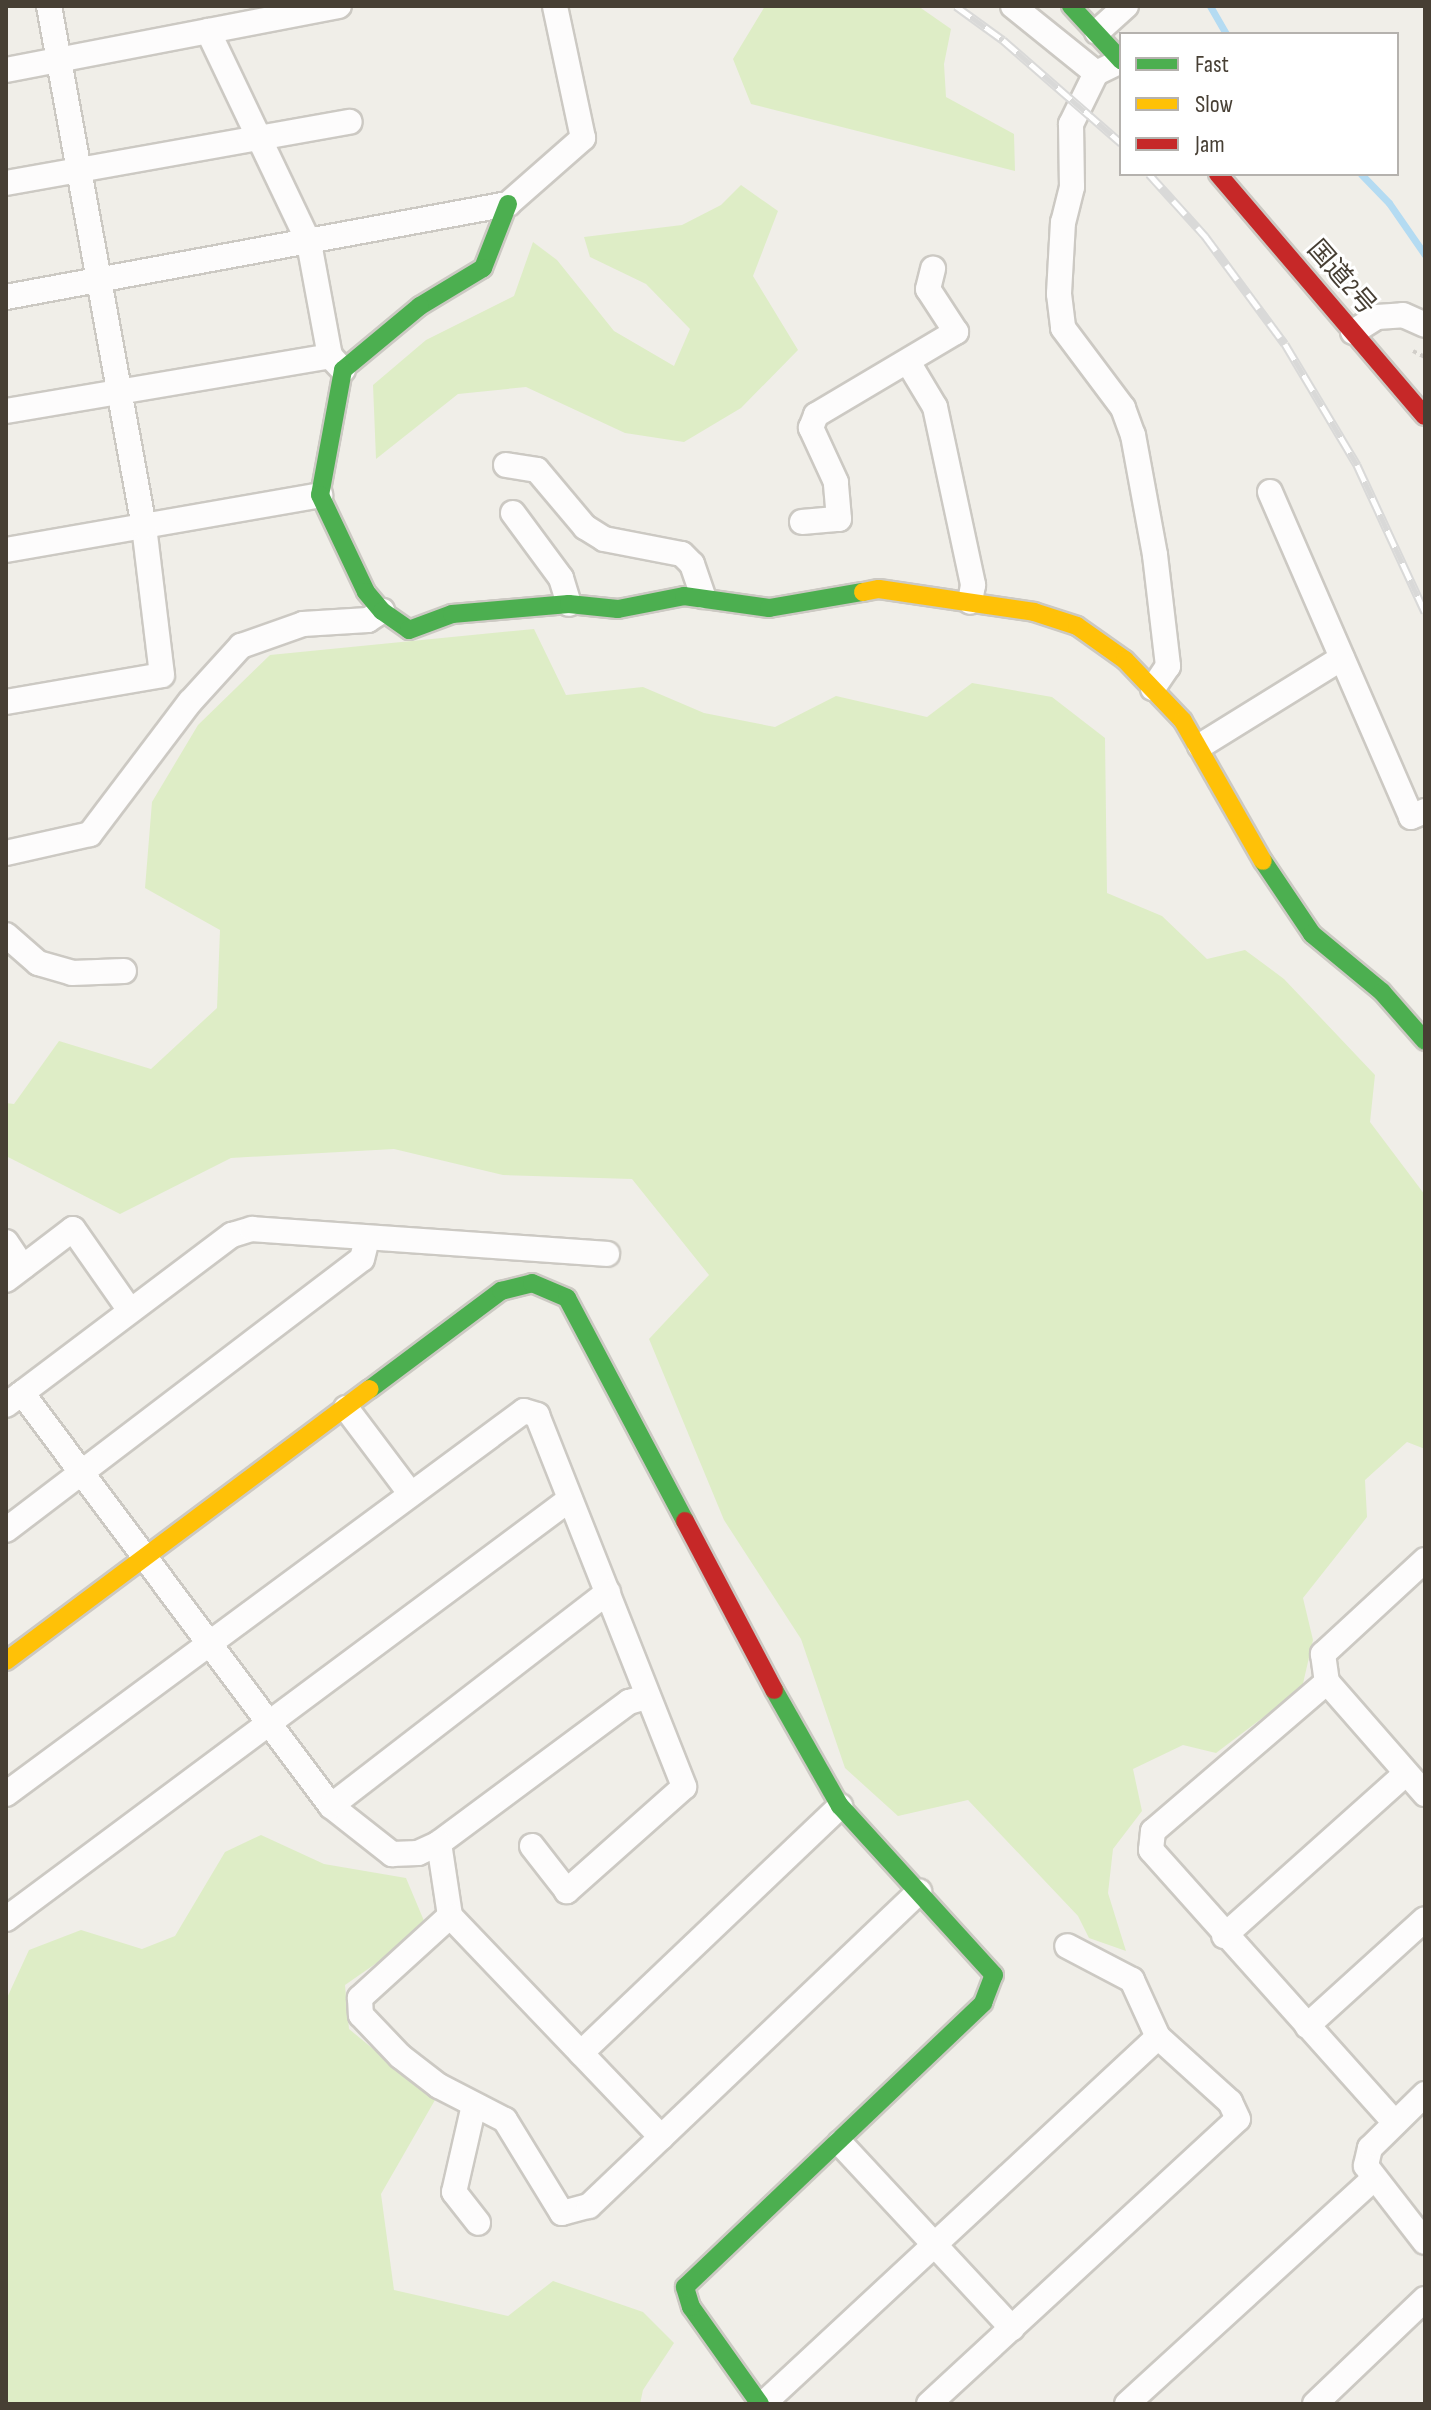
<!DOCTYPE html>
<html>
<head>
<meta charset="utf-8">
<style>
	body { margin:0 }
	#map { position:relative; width:1431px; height:2410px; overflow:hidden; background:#f0eee8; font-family:"Sofia Sans Condensed","Noto Sans JP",sans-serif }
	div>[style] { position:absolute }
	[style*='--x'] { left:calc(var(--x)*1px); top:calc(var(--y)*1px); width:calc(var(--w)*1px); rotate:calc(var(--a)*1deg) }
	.green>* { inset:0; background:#deedc6 }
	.stream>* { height:7px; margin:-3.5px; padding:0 3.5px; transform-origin:3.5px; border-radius:3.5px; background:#b4dbf2 }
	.path>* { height:4px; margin-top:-2px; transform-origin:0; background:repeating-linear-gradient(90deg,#d1cec9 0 4px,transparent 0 8px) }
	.roads { filter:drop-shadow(2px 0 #ccc9c3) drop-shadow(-2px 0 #ccc9c3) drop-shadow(0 2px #ccc9c3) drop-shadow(0 -2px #ccc9c3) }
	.street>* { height:24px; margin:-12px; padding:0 12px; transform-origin:12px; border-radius:12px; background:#fdfcfc }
	.fast>* { height:18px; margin:-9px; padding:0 9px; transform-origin:9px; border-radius:9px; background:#4caf50 }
	.slow>* { height:18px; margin:-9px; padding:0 9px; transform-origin:9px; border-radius:9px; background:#ffc107 }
	.jam>* { height:18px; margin:-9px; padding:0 9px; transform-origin:9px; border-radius:9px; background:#c62828 }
	.rail>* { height:9px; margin-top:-4.5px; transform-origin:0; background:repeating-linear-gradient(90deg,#fff 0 18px,#d9d9d8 0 36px); box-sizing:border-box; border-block:2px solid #d9d9d8 }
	span { translate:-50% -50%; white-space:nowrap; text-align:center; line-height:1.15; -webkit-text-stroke:6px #fff; paint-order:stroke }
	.street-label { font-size:26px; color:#473f34 }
	.frame { position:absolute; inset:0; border:8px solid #473f34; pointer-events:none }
	.legend { position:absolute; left:1119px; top:32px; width:280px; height:144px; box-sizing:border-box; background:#fff; border:2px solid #b5b2ae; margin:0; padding:10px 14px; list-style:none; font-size:24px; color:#473f34 }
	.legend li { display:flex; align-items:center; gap:16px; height:40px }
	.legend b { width:40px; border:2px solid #b5b2ae }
</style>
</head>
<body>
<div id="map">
	<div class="green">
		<div style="clip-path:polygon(765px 6px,918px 6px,951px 29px,944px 64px,946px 97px,1014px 134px,1015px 171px,751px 104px,733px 59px)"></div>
		<div style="clip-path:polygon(741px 185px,778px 211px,753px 276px,798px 350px,741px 408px,684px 442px,625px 433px,526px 387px,458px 394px,376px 459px,373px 385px,426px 340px,514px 296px,533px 242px,557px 260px,614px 331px,674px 366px,690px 329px,646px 284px,590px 257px,584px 237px,682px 225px,721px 205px)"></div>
		<div style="clip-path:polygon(534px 629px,566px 695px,643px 687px,704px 713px,775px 727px,836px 696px,927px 717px,972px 683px,1052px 697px,1105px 738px,1107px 893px,1162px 916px,1207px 959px,1245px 950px,1284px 979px,1375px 1075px,1370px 1122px,1425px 1195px,1425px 1449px,1407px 1442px,1365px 1480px,1367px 1517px,1303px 1598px,1313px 1640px,1302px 1688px,1216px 1753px,1183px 1745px,1133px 1769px,1142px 1811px,1113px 1849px,1108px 1893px,1126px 1951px,1089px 1938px,1078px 1916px,968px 1800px,898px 1816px,845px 1768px,801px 1639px,724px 1520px,649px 1339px,709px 1275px,632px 1179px,503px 1175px,394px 1149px,231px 1158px,120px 1214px,6px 1156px,6px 1103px,14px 1104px,59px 1041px,151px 1069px,217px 1008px,220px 930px,145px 888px,152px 802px,198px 725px,270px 655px)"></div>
		<div style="clip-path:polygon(261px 1835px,324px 1864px,406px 1878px,427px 1928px,345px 1985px,349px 2029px,435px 2100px,381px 2194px,394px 2290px,508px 2316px,553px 2281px,643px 2312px,674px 2343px,643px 2390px,640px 2404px,6px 2404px,6px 2000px,29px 1950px,81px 1930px,142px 1949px,175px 1936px,225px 1852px)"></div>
	</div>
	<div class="stream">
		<div style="--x:1210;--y:6;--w:32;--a:60"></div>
		<div style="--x:1361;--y:174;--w:40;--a:46"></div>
		<div style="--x:1389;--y:203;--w:63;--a:55.3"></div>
	</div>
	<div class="path">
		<div style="--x:1413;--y:351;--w:13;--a:27"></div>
	</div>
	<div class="roads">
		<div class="street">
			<div style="--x:1013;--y:6;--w:107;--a:38.9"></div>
			<div style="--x:208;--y:31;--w:235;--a:64.5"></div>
			<div style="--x:309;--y:243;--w:115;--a:79.5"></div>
			<div style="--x:330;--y:356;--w:19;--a:47"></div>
			<div style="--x:1097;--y:32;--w:39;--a:-42"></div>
			<div style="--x:1121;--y:61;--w:28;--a:154"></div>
			<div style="--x:1096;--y:73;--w:57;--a:116.1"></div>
			<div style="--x:1071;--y:124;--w:63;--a:89.1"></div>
			<div style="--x:1072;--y:187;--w:36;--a:104"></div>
			<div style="--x:1063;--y:222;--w:72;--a:93.2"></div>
			<div style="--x:1059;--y:294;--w:34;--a:83"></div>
			<div style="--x:1063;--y:328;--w:100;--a:53.1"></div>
			<div style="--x:1123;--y:408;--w:29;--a:70"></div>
			<div style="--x:1133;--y:435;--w:122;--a:79.6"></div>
			<div style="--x:1155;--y:555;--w:112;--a:83.3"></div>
			<div style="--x:1168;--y:666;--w:27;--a:124"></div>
			<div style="--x:6;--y:70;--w:339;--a:-10.9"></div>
			<div style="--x:6;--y:183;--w:349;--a:-10.1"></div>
			<div style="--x:6;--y:297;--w:511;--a:-10.5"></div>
			<div style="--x:508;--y:204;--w:100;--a:-41.3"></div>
			<div style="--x:583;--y:138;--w:135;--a:-102"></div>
			<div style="--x:1353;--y:332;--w:28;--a:-32"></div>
			<div style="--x:1377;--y:317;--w:26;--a:-4"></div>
			<div style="--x:1403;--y:315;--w:24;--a:24"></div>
			<div style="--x:908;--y:362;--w:52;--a:59"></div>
			<div style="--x:935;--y:407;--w:182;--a:77.9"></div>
			<div style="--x:973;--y:585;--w:17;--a:100"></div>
			<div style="--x:6;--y:411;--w:329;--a:-9.6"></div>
			<div style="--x:506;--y:465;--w:31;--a:9"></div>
			<div style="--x:537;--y:470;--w:75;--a:49.9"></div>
			<div style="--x:585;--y:527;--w:22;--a:32"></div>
			<div style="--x:604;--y:539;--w:79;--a:10.9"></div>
			<div style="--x:682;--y:554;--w:14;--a:45"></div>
			<div style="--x:692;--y:564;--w:34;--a:71"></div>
			<div style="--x:1270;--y:492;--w:354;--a:66.5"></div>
			<div style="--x:1411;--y:817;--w:15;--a:-23"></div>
			<div style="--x:513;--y:513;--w:81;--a:53.6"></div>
			<div style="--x:561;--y:578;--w:27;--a:73"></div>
			<div style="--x:802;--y:522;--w:37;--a:-5"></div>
			<div style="--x:839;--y:519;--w:37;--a:-95"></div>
			<div style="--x:836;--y:482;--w:60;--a:-114.8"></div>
			<div style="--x:811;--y:428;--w:14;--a:-69"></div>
			<div style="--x:816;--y:415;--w:163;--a:-30.7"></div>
			<div style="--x:956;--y:332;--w:51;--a:-123.1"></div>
			<div style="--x:928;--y:289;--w:21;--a:-76"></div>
			<div style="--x:6;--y:550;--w:319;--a:-9.9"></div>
			<div style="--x:6;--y:702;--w:158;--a:-9.8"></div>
			<div style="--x:162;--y:675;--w:149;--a:-96.9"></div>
			<div style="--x:144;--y:527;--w:530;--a:-100.33"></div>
			<div style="--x:1200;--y:746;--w:167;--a:-31.8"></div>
			<div style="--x:6;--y:853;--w:86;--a:-12.7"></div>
			<div style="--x:90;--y:834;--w:166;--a:-52.9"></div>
			<div style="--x:190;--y:702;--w:76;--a:-47.7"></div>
			<div style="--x:241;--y:646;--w:66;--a:-19.5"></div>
			<div style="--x:303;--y:624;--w:65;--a:-3.5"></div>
			<div style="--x:368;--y:620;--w:17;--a:-33"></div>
			<div style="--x:6;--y:935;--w:43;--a:41.2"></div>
			<div style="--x:38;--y:963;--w:35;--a:16"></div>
			<div style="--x:72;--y:973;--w:52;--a:-2.2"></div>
			<div style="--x:6;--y:1242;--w:30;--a:56"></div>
			<div style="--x:6;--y:1280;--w:84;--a:-37.3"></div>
			<div style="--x:73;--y:1229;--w:98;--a:55"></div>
			<div style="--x:22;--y:1393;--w:516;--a:53.2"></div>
			<div style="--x:331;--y:1806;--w:78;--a:38.2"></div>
			<div style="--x:392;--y:1854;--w:26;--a:-2"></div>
			<div style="--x:418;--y:1853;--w:23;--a:-25"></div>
			<div style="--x:439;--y:1843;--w:237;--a:-36.6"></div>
			<div style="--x:629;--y:1702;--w:18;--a:-16"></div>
			<div style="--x:6;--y:1405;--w:283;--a:-37"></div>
			<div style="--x:232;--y:1235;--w:21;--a:-17"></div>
			<div style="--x:252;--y:1229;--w:356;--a:4"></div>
			<div style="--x:346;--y:1408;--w:106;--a:53"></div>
			<div style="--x:6;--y:1530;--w:447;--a:-37.3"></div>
			<div style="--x:362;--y:1259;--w:21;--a:-76"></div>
			<div style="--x:1425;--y:1560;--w:139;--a:137.3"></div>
			<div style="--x:1323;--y:1654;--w:28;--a:82"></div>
			<div style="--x:1327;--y:1682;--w:149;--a:48.8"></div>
			<div style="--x:1327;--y:1682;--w:229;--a:139.4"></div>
			<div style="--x:1153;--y:1831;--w:19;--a:96"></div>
			<div style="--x:1151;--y:1850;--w:366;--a:48.2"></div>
			<div style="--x:6;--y:1794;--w:644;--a:-36.48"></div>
			<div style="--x:524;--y:1411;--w:14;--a:17"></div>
			<div style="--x:537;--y:1415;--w:400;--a:68.4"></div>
			<div style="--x:684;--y:1787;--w:157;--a:138.4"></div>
			<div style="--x:567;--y:1891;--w:57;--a:-127.9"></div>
			<div style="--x:331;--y:1806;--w:350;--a:-37.7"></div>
			<div style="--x:439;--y:1843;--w:74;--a:81.4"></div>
			<div style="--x:450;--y:1916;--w:306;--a:46.3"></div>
			<div style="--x:450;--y:1916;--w:122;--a:137.7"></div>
			<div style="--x:360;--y:1998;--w:17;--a:87"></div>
			<div style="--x:361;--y:2015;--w:57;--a:46.4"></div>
			<div style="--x:400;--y:2056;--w:49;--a:37.6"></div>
			<div style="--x:439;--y:2086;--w:74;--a:27.3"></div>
			<div style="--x:505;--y:2120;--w:109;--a:58.5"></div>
			<div style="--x:562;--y:2213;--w:28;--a:-15"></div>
			<div style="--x:589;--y:2206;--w:456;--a:-43.6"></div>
			<div style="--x:6;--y:1919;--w:703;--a:-36.67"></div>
			<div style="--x:1224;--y:1936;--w:244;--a:-41.8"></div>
			<div style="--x:1307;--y:2026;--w:159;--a:-42.2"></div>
			<div style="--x:581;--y:2053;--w:358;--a:-43.6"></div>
			<div style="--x:1425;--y:2094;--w:77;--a:135.5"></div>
			<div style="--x:1370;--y:2148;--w:18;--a:103"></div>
			<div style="--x:1366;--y:2166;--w:96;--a:52.2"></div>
			<div style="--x:474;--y:2105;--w:89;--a:102.9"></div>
			<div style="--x:454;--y:2192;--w:39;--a:52"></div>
			<div style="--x:840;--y:2143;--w:253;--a:47.1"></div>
			<div style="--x:763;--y:2404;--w:539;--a:-42.9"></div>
			<div style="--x:929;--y:2404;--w:420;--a:-42.7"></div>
			<div style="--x:1238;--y:2119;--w:19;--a:-115"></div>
			<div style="--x:1230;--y:2102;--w:97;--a:-137.9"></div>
			<div style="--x:1158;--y:2037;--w:63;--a:-114.5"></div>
			<div style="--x:1132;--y:1980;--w:73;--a:-152.4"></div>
			<div style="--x:1127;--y:2404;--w:333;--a:-42.4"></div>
			<div style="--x:1315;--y:2404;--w:152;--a:-43.7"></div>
		</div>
		<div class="fast">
			<div style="--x:1071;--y:6;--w:74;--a:47.2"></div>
			<div style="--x:508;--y:204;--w:69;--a:111.3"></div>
			<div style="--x:483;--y:268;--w:74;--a:148.9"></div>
			<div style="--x:420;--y:306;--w:100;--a:140.3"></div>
			<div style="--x:343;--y:370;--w:127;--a:100.4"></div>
			<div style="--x:320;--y:495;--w:107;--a:64.6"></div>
			<div style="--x:366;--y:592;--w:25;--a:50"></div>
			<div style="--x:382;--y:611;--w:33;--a:35"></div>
			<div style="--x:409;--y:630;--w:46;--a:-20.4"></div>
			<div style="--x:452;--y:614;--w:117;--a:-4.9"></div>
			<div style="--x:569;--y:604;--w:49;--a:5.8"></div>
			<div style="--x:618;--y:609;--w:67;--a:-11.1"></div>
			<div style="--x:684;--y:596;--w:86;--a:8"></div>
			<div style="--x:769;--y:608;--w:95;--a:-9.7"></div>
			<div style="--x:1263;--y:861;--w:88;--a:56.1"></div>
			<div style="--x:1312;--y:934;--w:91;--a:39.6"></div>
			<div style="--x:1382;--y:992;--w:65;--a:48.7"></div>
			<div style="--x:370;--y:1389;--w:164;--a:-36.8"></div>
			<div style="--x:501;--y:1291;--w:32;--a:-14"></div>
			<div style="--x:532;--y:1283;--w:38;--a:23"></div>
			<div style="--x:567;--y:1298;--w:252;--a:62.1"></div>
			<div style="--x:760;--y:2404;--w:119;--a:-125.4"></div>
			<div style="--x:691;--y:2307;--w:21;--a:-107"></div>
			<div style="--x:685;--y:2287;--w:412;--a:-43.6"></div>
			<div style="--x:983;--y:2003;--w:30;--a:-69"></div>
			<div style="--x:994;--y:1975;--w:229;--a:-132.3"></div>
			<div style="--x:840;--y:1806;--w:133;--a:-119.6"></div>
		</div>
		<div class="slow">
			<div style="--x:863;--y:592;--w:16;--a:-11"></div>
			<div style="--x:879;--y:589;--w:157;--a:8.4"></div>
			<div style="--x:1034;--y:612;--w:45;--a:18"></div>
			<div style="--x:1077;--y:626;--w:59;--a:35.3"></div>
			<div style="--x:1125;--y:660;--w:84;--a:46.4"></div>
			<div style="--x:1183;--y:721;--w:161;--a:60.3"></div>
			<div style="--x:6;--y:1661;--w:454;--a:-36.8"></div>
		</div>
		<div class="jam">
			<div style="--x:1218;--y:174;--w:318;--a:49.5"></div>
			<div style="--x:685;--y:1521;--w:191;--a:62.2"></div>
		</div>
	</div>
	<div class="rail">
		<div style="--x:956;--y:6;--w:58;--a:35.9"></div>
		<div style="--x:1003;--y:40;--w:157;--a:41.1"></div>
		<div style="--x:1149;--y:174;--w:84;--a:47.9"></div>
		<div style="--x:1205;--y:236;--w:134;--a:53.5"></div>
		<div style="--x:1285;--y:344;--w:141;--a:59.2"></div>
		<div style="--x:1357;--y:465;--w:162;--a:65.2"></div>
	</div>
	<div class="street-label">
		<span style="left:1341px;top:278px;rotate:49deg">国道2号</span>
	</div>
	<div class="frame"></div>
	<ul class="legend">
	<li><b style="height:10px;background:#4caf50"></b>Fast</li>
	<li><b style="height:10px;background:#ffc107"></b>Slow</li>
	<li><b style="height:10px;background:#c62828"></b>Jam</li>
	</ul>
</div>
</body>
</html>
